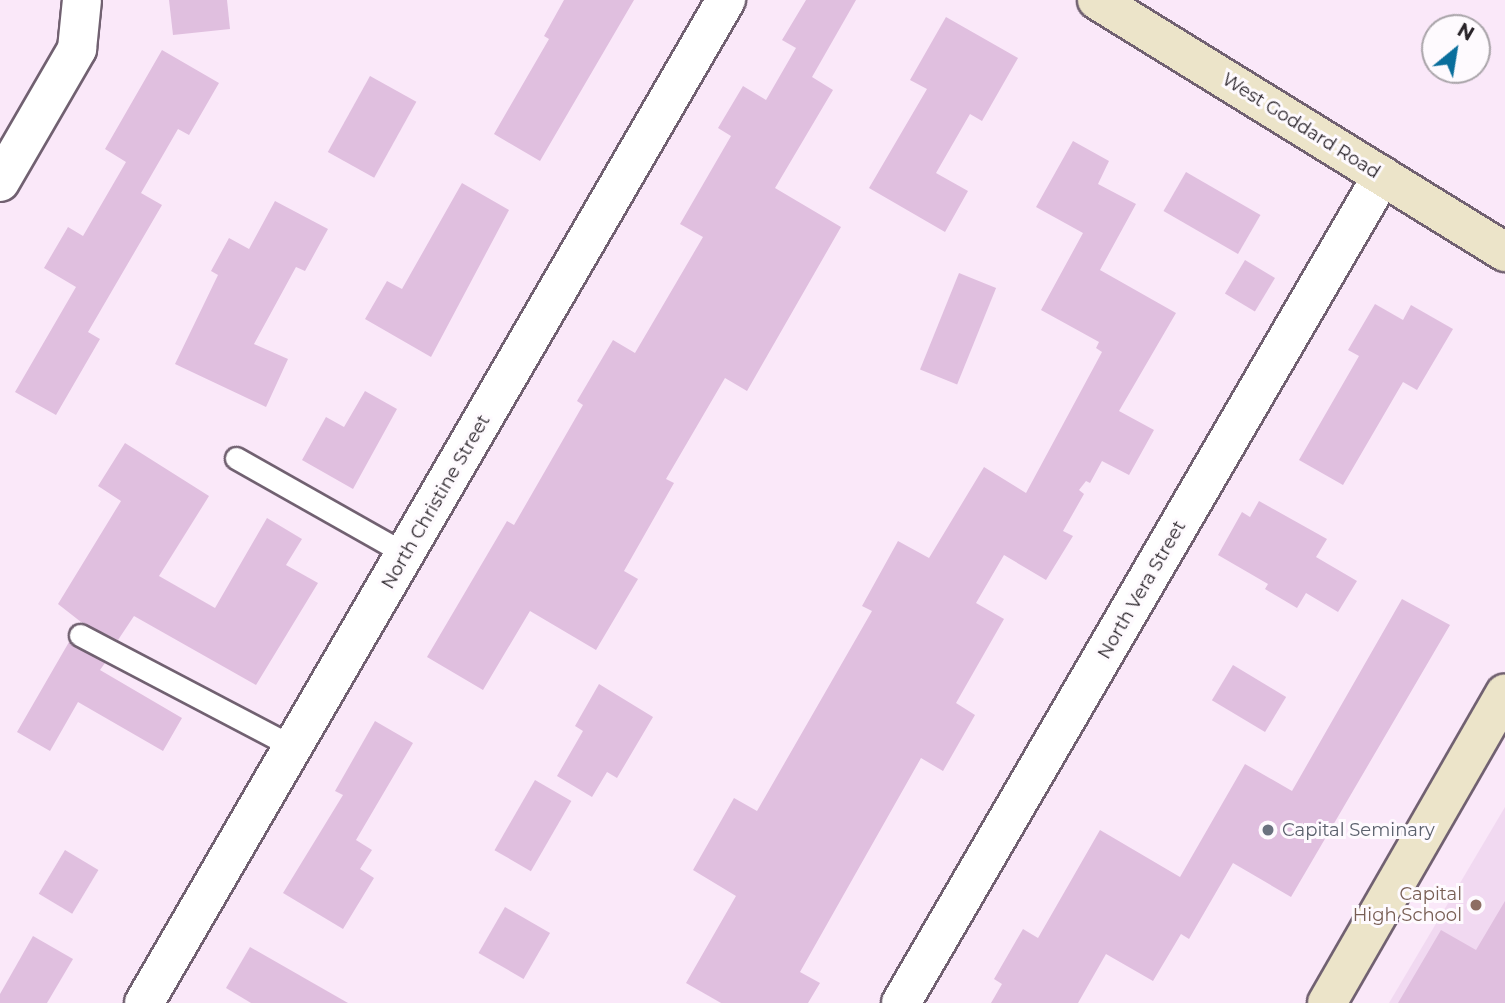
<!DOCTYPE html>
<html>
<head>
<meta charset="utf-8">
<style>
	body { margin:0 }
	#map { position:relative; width:1505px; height:1003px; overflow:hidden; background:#fae8f9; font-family:Montserrat,sans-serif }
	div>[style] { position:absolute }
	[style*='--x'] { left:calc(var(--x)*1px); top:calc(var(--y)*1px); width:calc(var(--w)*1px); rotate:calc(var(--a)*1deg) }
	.built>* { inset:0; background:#f1d9f1 }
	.building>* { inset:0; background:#e0bfdf; transform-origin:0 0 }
	.roads { filter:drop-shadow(2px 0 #716171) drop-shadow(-2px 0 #716171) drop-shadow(0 2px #716171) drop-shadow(0 -2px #716171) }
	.lane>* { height:21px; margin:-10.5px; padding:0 10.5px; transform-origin:10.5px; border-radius:10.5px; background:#fff }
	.street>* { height:38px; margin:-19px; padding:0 19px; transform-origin:19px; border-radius:19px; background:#fff }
	.secondary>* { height:38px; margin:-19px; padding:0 19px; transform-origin:19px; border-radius:19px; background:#ece4c9 }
	.dots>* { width:19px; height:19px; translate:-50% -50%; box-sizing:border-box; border:4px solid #fefafe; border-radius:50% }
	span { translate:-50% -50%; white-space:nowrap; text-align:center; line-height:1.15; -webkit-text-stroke:6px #fefafe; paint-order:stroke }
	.street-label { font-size:18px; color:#2a242a }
	.worship-label { font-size:18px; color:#5b616d }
	.left { translate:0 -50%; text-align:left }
	.education-label { font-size:18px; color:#785e54 }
	.right { translate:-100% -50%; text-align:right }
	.north { position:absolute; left:1421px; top:14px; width:70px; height:70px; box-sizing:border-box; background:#fefafe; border:2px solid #a9a4a9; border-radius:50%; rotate:30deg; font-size:19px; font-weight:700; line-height:28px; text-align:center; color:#2a242a }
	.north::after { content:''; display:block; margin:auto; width:24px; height:32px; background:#0a6e9c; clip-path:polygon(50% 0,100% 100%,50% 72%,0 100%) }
</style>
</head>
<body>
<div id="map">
	<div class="built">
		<div style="clip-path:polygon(1505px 807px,1505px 1003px,1389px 1003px)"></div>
	</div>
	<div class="building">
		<div style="clip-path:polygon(169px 0,227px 0,230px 29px,173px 35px)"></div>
		<div style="clip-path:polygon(564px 0,634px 0,540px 161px,494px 134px,549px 39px,544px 36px)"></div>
		<div style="clip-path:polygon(806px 0,856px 0,812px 77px,833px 90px,775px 188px,841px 227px,747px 391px,725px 378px,666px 479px,674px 483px,624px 571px,638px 579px,596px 650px,530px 611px,483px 690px,427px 657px,507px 521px,514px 525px,583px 405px,577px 401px,613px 340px,635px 353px,703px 237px,680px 224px,731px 136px,718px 128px,743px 86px,766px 100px,796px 48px,782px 40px)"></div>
		<div style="clip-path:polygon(946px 17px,1018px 58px,982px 121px,970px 114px,936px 173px,968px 191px,945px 232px,869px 188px,927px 89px,910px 80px)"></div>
		<div style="clip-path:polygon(162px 50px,219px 83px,189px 135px,178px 129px,141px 193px,162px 205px,88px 332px,100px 339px,56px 415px,15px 392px,76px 287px,44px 268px,68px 227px,83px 236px,126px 162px,105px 149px)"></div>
		<div style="left:370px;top:76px;width:53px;height:87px;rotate:29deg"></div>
		<div style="clip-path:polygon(1073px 141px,1109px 161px,1098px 184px,1136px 204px,1100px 270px,1176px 313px,1119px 411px,1154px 430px,1129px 475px,1102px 461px,1090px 483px,1086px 481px,1079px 490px,1084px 494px,1063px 531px,1073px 536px,1046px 580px,1004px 555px,976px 603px,1004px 619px,956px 703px,975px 715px,943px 771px,921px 758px,800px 972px,820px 983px,808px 1003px,721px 1003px,686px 983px,736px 896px,693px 870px,734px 798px,757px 811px,872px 611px,862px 606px,898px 541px,929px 558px,984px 467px,1026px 493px,1102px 352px,1096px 348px,1099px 342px,1041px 310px,1083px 233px,1036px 207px)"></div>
		<div style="left:1186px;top:172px;width:86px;height:45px;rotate:30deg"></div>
		<div style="clip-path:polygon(462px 183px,509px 210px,431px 357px,365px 319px,387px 281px,402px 289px)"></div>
		<div style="clip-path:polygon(275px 201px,328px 229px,305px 271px,296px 267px,254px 344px,288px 359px,266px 407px,175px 364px,218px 275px,211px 271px,229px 238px,249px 249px)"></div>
		<div style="left:1245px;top:260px;width:35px;height:39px;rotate:31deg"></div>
		<div style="left:959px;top:273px;width:40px;height:104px;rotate:22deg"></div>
		<div style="clip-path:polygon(1375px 304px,1403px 320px,1411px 305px,1453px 329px,1417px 390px,1403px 382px,1343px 485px,1299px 460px,1359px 356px,1348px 350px)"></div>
		<div style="clip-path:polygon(365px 391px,397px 409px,353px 489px,302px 460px,326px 417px,344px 427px)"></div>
		<div style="clip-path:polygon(125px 443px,209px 496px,159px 576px,215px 608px,267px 518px,302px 539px,286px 565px,318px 583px,256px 685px,134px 616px,118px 640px,81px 622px,58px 604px,121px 501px,98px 486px)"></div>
		<div style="clip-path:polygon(1259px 501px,1327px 539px,1316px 557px,1357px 581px,1338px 612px,1306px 593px,1297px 608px,1265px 589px,1268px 584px,1218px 555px,1242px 512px,1250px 517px)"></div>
		<div style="clip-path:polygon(1402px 599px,1450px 625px,1291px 897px,1233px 863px,1189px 939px,1181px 934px,1153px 981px,1106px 954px,1078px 1003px,991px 1003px,1002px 984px,994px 979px,1023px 929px,1038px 938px,1100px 830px,1180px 877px,1245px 764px,1292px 791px)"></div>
		<div style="clip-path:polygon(69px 642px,105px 663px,100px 670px,182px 718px,163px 751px,78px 702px,50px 751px,17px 732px)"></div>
		<div style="left:1233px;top:665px;width:62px;height:41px;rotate:31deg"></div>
		<div style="clip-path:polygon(599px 684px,653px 717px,617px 778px,607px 772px,592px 797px,557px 776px,583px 731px,575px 726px)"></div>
		<div style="clip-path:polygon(375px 721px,413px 743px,356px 840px,372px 850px,360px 869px,374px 878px,343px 929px,283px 893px,343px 795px,335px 791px)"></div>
		<div style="left:535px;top:780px;width:42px;height:81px;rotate:30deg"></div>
		<div style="left:65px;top:850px;width:39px;height:51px;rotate:31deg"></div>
		<div style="clip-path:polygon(1505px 901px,1505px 1003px,1398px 1003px,1441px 930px,1476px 950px)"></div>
		<div style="left:505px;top:907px;width:52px;height:53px;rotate:30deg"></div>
		<div style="clip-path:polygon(33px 936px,73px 959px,47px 1003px,0 1003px,0 994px)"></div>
		<div style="clip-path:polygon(250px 947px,348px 1003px,251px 1003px,226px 988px)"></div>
	</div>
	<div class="roads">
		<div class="lane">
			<div style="--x:236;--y:458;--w:195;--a:29.5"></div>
			<div style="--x:80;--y:635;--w:241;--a:27.7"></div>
		</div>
		<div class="street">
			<div style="--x:0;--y:182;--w:154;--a:-59.9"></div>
			<div style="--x:77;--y:49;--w:49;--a:-84.2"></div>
			<div style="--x:144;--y:1003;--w:1160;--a:-59.88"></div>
			<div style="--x:901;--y:1003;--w:957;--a:-59.82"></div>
		</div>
		<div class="secondary">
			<div style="--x:1097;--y:0;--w:480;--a:31.7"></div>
			<div style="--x:1327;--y:1003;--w:357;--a:-60.1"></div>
		</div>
	</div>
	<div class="dots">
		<div style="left:1268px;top:830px;background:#6b7280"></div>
		<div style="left:1476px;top:905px;background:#8d6e63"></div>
	</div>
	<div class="street-label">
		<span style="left:1301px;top:126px;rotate:32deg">West Goddard Road</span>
		<span style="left:436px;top:502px;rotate:-60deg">North Christine Street</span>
		<span style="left:1142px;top:590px;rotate:-60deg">North Vera Street</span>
	</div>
	<div class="worship-label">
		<span class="left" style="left:1282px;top:830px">Capital Seminary</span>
	</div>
	<div class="education-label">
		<span class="right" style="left:1462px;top:905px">Capital<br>High School</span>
	</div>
	<div class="north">N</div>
</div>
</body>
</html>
